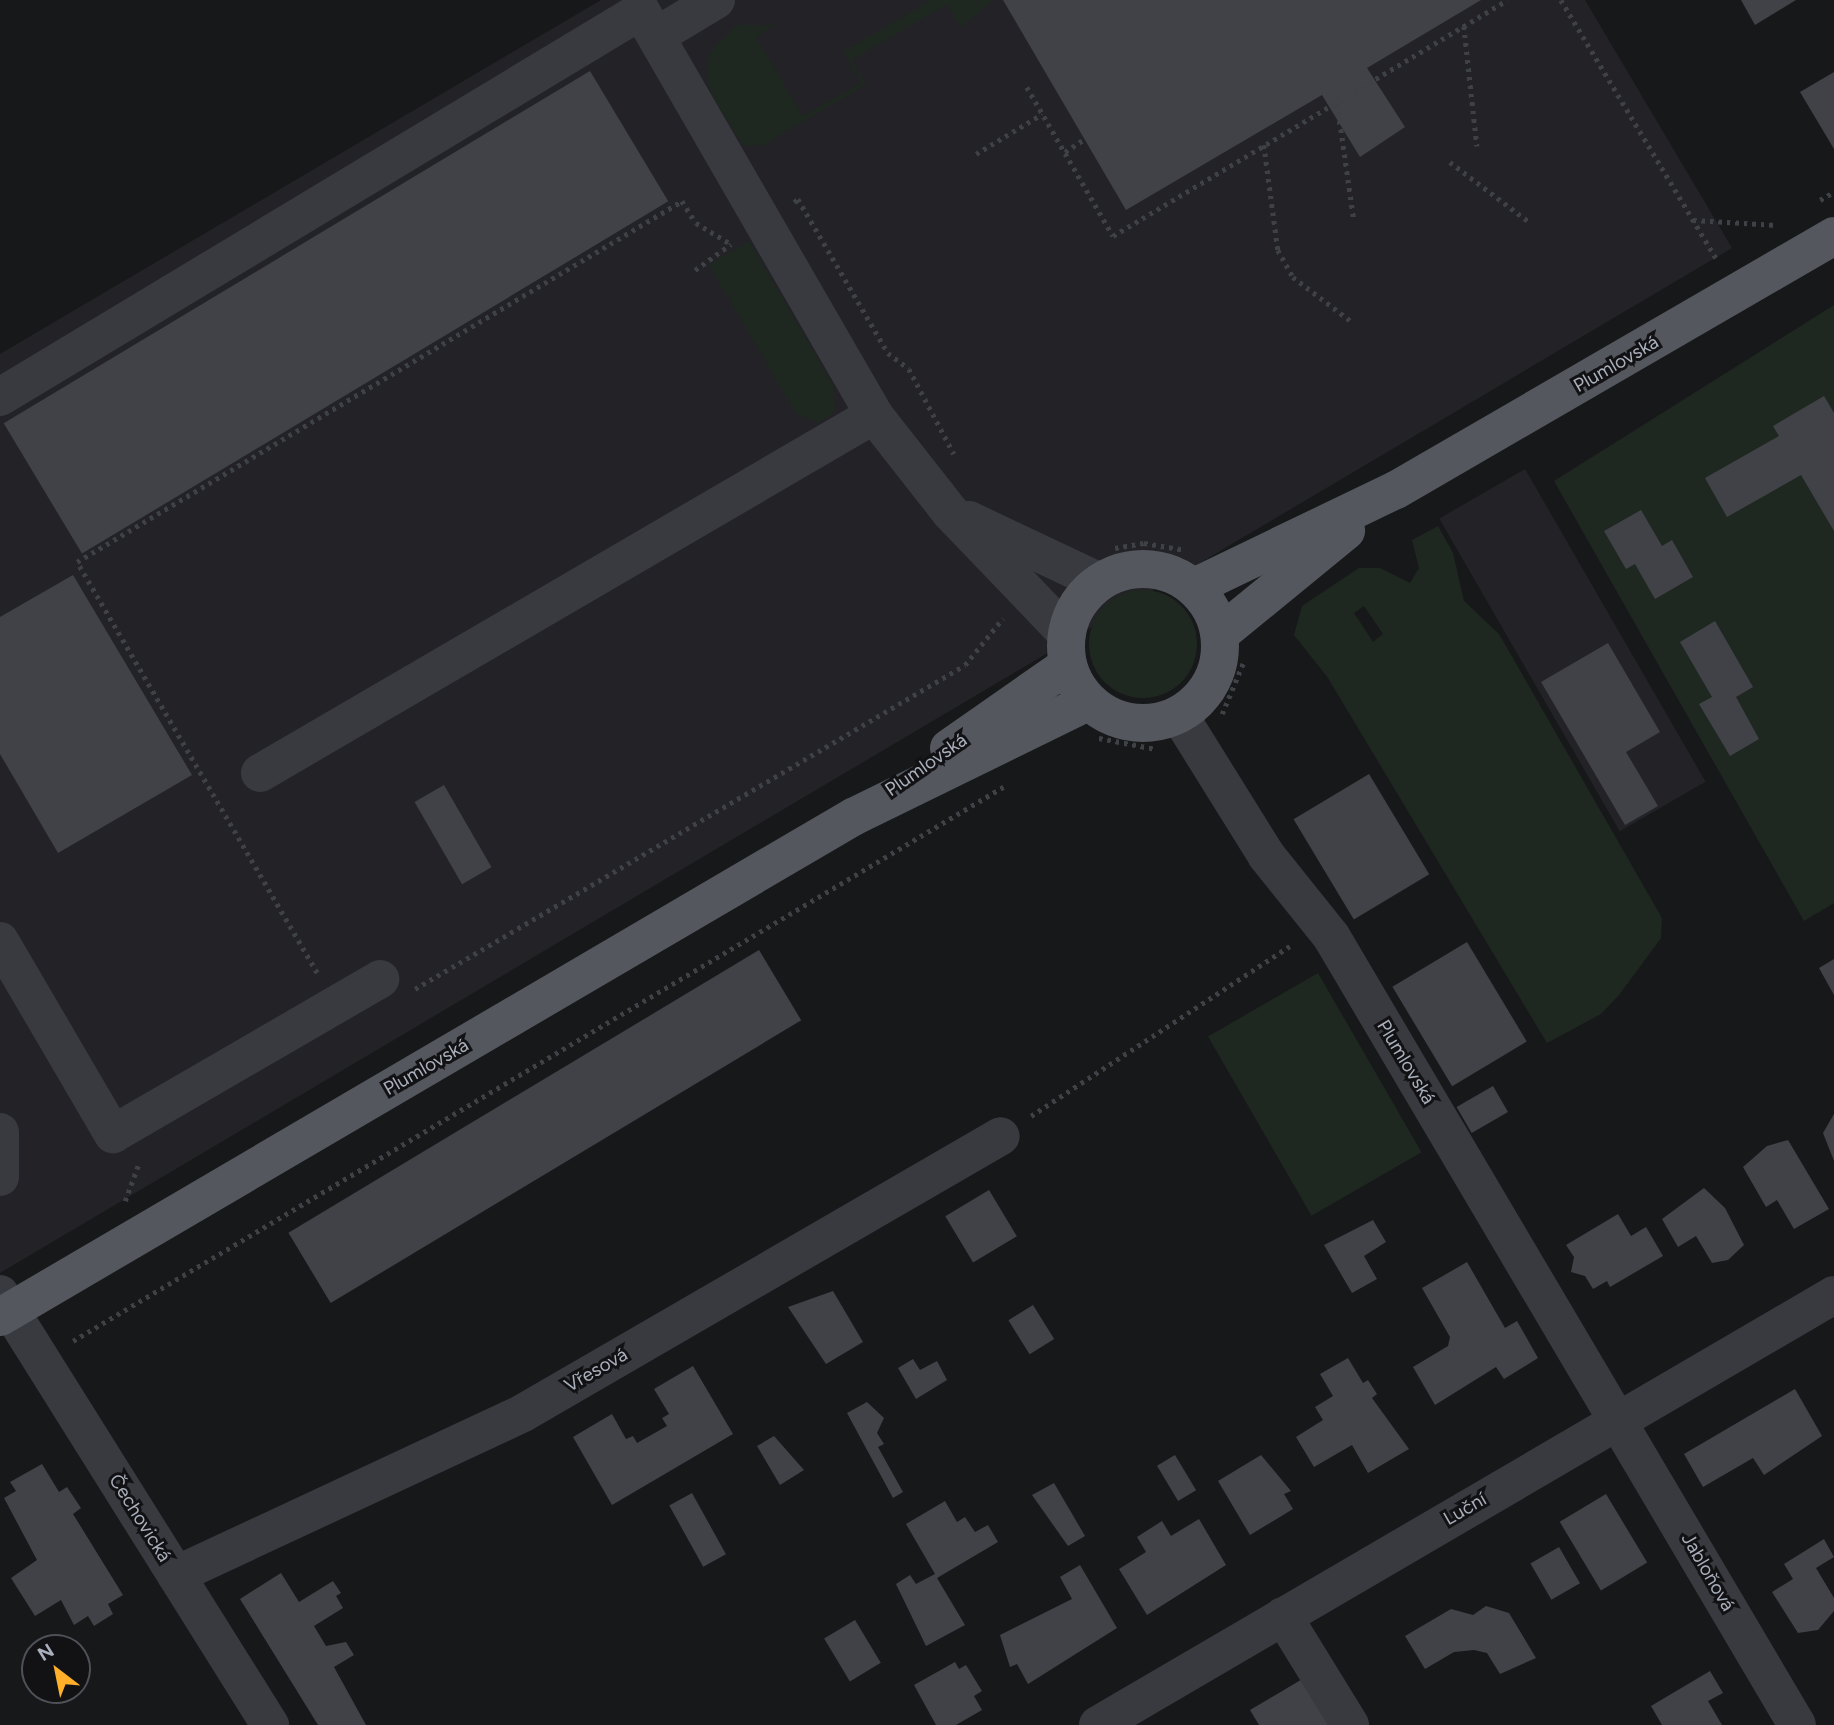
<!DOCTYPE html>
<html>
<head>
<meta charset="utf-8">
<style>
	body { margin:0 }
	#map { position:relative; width:1834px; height:1725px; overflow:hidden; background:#17181a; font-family:Figtree,sans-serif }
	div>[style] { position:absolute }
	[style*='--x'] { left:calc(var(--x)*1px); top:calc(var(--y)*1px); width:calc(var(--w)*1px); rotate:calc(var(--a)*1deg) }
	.built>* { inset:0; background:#232327; transform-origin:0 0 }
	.green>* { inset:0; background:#1f2820; transform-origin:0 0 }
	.round { border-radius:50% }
	.building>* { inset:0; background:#414247; transform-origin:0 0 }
	.path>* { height:4.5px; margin-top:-2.25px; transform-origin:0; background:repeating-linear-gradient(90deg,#3e4146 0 3.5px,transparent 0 8.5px) }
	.minor>* { height:38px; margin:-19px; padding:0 19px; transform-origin:19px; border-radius:19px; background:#383a3f }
	.major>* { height:38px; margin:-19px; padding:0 19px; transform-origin:19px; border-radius:19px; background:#54575e }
	.major>.ring { margin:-19px; padding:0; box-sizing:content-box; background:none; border:38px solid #54575e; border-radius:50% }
	span { translate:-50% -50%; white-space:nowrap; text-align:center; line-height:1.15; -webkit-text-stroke:6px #121215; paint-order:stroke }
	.street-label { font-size:19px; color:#a9afbb }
	.north { position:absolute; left:21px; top:1634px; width:70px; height:70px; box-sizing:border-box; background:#121215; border:2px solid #4e5157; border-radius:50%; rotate:328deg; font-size:19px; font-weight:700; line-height:28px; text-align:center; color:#a9afbb }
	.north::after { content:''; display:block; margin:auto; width:24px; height:32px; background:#ffaf2a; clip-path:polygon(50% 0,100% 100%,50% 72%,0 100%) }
</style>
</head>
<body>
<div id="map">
	<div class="built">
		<div style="clip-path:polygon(601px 0,1585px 0,1732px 248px,0 1273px,0 354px)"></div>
		<div style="left:1525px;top:469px;width:361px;height:99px;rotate:60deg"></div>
	</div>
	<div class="green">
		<div style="clip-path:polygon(931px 0,994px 0,961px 27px,946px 5px,852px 60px,866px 85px,763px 145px,744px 146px,713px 98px,706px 77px,710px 52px,737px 25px,775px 25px,756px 37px,803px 116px,861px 83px,843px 52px)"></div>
		<div style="clip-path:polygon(749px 241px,833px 385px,835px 411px,819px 423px,796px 414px,709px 265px)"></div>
		<div style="clip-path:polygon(1834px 305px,1834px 903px,1804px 921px,1554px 481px)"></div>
		<div style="clip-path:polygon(evenodd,1438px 526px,1453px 553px,1464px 601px,1499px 634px,1662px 918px,1661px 938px,1619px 995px,1601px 1014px,1547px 1043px,1328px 678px,1294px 635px,1302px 606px,1359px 568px,1380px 568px,1410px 583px,1419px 568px,1412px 540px,1438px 526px,1364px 606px,1383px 634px,1373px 642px,1354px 613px,1364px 606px)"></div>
		<div class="round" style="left:1089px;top:590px;width:108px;height:108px"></div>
		<div style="left:1318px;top:973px;width:207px;height:127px;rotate:60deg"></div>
	</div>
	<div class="building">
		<div style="clip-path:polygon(1003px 0,1481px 0,1367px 68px,1405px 127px,1360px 157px,1322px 95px,1126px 210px)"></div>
		<div style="clip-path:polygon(1741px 0,1796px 0,1755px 25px)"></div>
		<div style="left:590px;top:71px;width:152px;height:684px;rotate:59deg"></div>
		<div style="clip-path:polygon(1834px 72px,1834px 149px,1800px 92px)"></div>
		<div style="clip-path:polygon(1824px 396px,1834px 413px,1834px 531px,1801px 475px,1727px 517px,1705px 478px,1779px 436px,1773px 426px)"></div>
		<div style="clip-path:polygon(1641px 510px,1662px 546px,1672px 540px,1693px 577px,1655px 599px,1635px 564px,1626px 569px,1604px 531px)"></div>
		<div style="clip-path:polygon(73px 575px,192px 775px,58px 853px,0 754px,0 617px)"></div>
		<div style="clip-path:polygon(1715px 621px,1753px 687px,1736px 697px,1759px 739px,1730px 756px,1699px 704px,1712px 697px,1680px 642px)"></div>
		<div style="clip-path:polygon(1608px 643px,1660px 732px,1626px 752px,1658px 806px,1625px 825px,1541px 682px)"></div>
		<div style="left:1369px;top:774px;width:117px;height:88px;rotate:59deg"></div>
		<div style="left:444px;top:785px;width:95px;height:34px;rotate:60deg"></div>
		<div style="left:1467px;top:942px;width:116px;height:87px;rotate:59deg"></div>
		<div style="left:759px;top:950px;width:82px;height:549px;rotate:59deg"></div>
		<div style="clip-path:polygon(1834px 959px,1834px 995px,1819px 968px)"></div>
		<div style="left:1493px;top:1086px;width:30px;height:42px;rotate:60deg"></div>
		<div style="clip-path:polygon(1834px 1114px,1834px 1161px,1823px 1133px)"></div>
		<div style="clip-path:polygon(1788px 1140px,1829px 1209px,1794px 1229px,1777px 1200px,1766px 1207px,1743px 1167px,1767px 1146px)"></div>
		<div style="clip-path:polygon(1704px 1188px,1725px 1208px,1744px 1245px,1728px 1260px,1712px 1263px,1696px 1236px,1678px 1247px,1662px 1219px)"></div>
		<div style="left:989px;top:1190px;width:54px;height:51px;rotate:59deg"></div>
		<div style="clip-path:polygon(1618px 1214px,1631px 1236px,1646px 1227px,1663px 1256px,1610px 1287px,1607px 1281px,1593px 1289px,1585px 1276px,1571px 1272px,1574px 1257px,1566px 1245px)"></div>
		<div style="clip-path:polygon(1373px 1220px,1386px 1242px,1364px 1256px,1377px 1279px,1352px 1293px,1324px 1245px)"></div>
		<div style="clip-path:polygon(1467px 1262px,1505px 1328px,1517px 1321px,1538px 1358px,1504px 1379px,1496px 1367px,1435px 1405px,1413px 1367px,1448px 1346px,1450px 1337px,1422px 1288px)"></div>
		<div style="clip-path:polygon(833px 1291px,863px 1342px,826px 1364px,788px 1307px)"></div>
		<div style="left:1033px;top:1305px;width:40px;height:29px;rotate:58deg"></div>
		<div style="clip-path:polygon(1348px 1358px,1363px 1383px,1368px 1380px,1377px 1394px,1372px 1398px,1409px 1449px,1368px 1473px,1352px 1445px,1314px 1467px,1296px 1437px,1323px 1420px,1315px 1407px,1333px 1396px,1320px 1374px)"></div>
		<div style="clip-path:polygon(913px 1359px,920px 1370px,937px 1361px,947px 1380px,916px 1399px,898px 1368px)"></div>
		<div style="clip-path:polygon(693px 1366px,733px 1434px,612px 1505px,573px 1437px,612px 1414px,626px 1439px,633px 1436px,637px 1443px,667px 1426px,662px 1418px,669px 1414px,654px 1389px)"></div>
		<div style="clip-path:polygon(1795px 1389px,1822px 1436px,1764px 1475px,1753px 1458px,1703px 1487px,1684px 1454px)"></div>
		<div style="clip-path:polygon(867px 1402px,884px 1418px,877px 1433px,884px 1444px,878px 1447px,903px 1492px,893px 1498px,847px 1413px)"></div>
		<div style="clip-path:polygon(774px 1436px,804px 1470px,780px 1485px,757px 1446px)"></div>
		<div style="left:1175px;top:1455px;width:41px;height:21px;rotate:59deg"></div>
		<div style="clip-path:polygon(1261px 1455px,1291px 1491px,1284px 1494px,1293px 1509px,1250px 1535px,1218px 1481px)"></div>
		<div style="clip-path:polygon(42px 1464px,59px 1492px,67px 1487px,81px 1508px,73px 1514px,123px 1595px,108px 1604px,113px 1614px,94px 1626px,88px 1616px,74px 1625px,61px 1600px,35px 1616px,11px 1578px,37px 1560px,4px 1498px,16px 1491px,10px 1482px)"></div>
		<div style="clip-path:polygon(1054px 1483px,1085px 1536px,1068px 1546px,1032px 1495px)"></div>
		<div style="left:692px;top:1493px;width:70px;height:26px;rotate:61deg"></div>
		<div style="left:1606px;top:1494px;width:80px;height:54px;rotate:59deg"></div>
		<div style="clip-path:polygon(945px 1501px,957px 1522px,965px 1517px,975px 1532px,988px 1525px,998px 1542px,937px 1578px,965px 1625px,926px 1646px,896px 1584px,910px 1575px,916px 1584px,935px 1574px,906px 1524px)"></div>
		<div style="clip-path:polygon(1199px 1519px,1226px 1565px,1147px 1615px,1119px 1569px,1146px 1552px,1137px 1537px,1162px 1521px,1171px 1536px)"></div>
		<div style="clip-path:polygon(1824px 1539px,1834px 1557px,1816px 1568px,1834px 1598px,1834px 1611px,1818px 1630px,1798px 1633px,1772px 1592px,1793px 1579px,1784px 1564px)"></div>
		<div style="left:1559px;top:1547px;width:42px;height:33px;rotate:60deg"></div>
		<div style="clip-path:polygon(1080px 1565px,1117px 1628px,1028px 1684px,1017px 1664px,1010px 1667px,1000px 1635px,1072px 1599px,1060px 1577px)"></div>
		<div style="clip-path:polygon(281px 1573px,299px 1602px,333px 1581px,341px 1593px,336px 1596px,343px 1608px,314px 1626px,326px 1646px,346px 1642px,354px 1655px,334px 1667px,366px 1725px,318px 1725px,240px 1599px)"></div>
		<div style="clip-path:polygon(1486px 1606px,1509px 1613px,1536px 1658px,1500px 1674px,1487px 1653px,1474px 1650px,1454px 1652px,1425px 1669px,1405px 1636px,1451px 1609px,1473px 1615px)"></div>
		<div style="left:855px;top:1620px;width:50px;height:36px;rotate:59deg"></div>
		<div style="clip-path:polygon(955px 1662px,959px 1669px,966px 1665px,982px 1691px,974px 1696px,982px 1710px,956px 1725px,936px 1725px,914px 1685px)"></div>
		<div style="clip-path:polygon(1710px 1671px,1723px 1693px,1708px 1701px,1722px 1725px,1662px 1725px,1651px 1706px)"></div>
		<div style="clip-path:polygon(1304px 1678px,1330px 1725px,1259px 1725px,1250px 1710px)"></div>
	</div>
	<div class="path">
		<div style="--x:1561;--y:0;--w:301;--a:59"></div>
		<div style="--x:1464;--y:26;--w:121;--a:83.8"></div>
		<div style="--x:1027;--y:87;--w:172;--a:60"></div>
		<div style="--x:1113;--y:236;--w:459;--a:-30.9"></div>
		<div style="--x:1335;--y:87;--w:134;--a:81.9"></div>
		<div style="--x:1264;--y:145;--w:106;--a:82.4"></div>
		<div style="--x:1278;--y:250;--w:31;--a:61"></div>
		<div style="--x:1293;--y:277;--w:74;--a:37.3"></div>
		<div style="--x:1065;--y:152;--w:23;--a:-34"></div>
		<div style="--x:976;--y:154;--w:77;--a:-31.2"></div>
		<div style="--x:1450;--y:162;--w:98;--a:37.1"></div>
		<div style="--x:1820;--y:200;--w:16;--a:-30"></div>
		<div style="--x:794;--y:202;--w:5;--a:-37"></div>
		<div style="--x:798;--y:199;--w:178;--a:59.7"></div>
		<div style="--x:888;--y:353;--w:26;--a:37"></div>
		<div style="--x:909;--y:369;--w:96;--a:62.1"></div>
		<div style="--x:1693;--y:220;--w:84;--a:3.4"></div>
		<div style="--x:695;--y:270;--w:44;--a:-35.8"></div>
		<div style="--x:1115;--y:548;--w:29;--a:-10"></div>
		<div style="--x:1144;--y:543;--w:42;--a:9.7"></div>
		<div style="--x:1222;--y:714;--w:57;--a:-67.5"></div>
		<div style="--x:1099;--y:738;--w:58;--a:10.9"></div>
		<div style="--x:317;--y:973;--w:476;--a:-120.3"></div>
		<div style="--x:77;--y:562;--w:705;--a:-30.82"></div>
		<div style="--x:682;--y:201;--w:26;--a:58"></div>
		<div style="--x:696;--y:223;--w:41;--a:31"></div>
		<div style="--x:415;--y:989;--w:638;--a:-30.5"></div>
		<div style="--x:965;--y:665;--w:60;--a:-51"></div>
		<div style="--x:1031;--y:1116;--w:313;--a:-33.3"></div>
		<div style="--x:125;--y:1201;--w:40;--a:-69.8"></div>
		<div style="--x:73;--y:1341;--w:1083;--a:-30.78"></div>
	</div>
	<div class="minor">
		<div style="--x:656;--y:36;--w:70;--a:-31"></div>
		<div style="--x:0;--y:397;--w:748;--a:-31.06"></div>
		<div style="--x:641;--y:11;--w:466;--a:60"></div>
		<div style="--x:874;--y:415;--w:123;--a:51.9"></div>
		<div style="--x:950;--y:512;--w:169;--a:46.2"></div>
		<div style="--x:969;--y:520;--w:145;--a:25.3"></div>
		<div style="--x:1179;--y:715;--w:165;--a:58.1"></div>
		<div style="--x:1266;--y:855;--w:104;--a:51.3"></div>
		<div style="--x:1331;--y:936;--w:916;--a:59.43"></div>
		<div style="--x:260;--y:773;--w:711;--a:-30.24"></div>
		<div style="--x:0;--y:941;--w:224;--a:59.7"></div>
		<div style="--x:113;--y:1134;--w:309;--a:-30.1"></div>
		<div style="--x:0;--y:1132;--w:45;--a:90"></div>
		<div style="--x:0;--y:1294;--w:509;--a:57.93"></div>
		<div style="--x:176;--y:1575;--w:383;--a:-25"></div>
		<div style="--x:523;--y:1413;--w:552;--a:-30.09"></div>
		<div style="--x:1283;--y:1616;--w:128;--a:58.4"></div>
		<div style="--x:1098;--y:1725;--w:852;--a:-30.3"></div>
	</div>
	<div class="major">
		<div class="ring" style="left:1066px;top:569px;width:116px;height:116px"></div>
		<div style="--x:1194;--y:587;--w:224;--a:-25.7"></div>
		<div style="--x:1396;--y:490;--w:506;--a:-30.11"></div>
		<div style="--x:1220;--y:634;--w:163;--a:-39.3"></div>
		<div style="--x:949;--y:748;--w:145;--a:-34.9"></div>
		<div style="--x:0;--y:1317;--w:989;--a:-30.38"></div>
		<div style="--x:853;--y:817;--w:262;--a:-26.1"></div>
	</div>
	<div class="street-label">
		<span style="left:1616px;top:364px;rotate:-30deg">Plumlovská</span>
		<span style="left:926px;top:765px;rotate:-35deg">Plumlovská</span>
		<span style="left:1406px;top:1062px;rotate:59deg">Plumlovská</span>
		<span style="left:426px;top:1067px;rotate:-30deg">Plumlovská</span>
		<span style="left:596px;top:1370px;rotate:-30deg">Vřesová</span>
		<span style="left:1465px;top:1509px;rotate:-30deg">Luční</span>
		<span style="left:140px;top:1518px;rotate:58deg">Čechovická</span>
		<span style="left:1708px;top:1572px;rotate:60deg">Jabloňová</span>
	</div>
	<div class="north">N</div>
</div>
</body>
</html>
